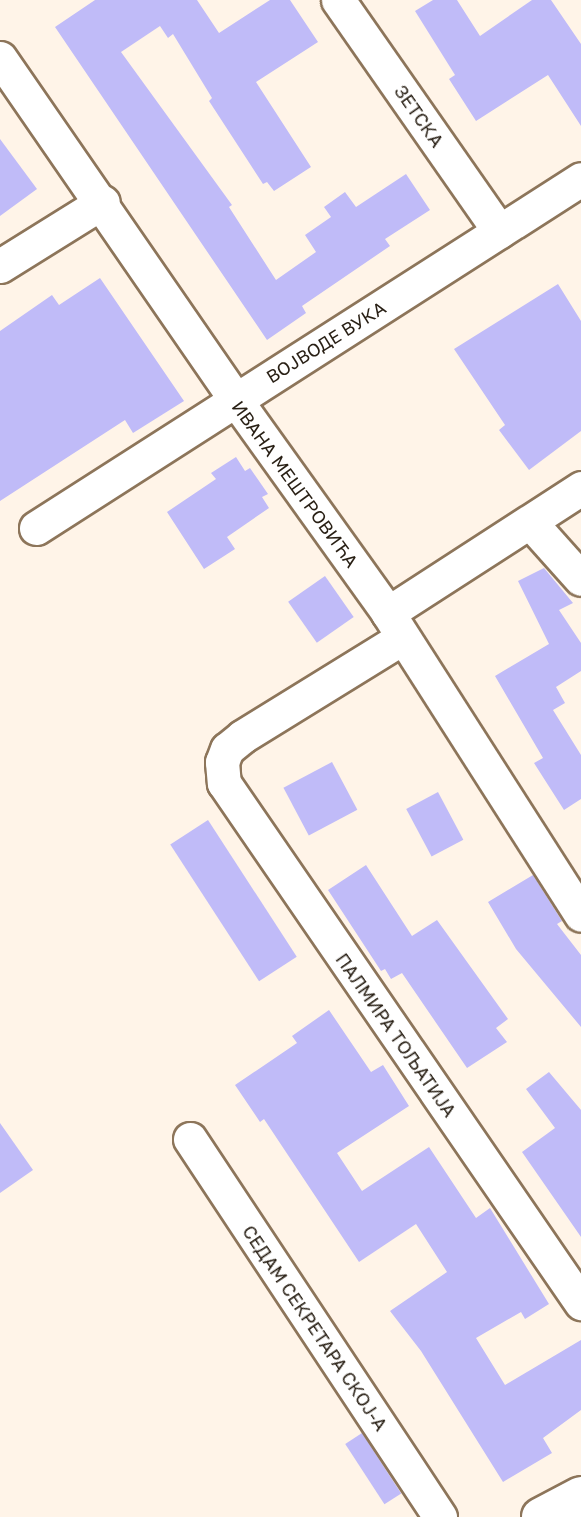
<!DOCTYPE html>
<html>
<head>
<meta charset="utf-8">
<style>
	body { margin:0 }
	#map { position:relative; width:581px; height:1517px; overflow:hidden; background:#fff4e8; font-family:"Golos Text",sans-serif }
	div>[style] { position:absolute }
	[style*='--x'] { left:calc(var(--x)*1px); top:calc(var(--y)*1px); width:calc(var(--w)*1px); rotate:calc(var(--a)*1deg) }
	.building>* { inset:0; background:#c0bbf8; transform-origin:0 0 }
	.roads { filter:drop-shadow(2px 0 #8d755a) drop-shadow(-2px 0 #8d755a) drop-shadow(0 2px #8d755a) drop-shadow(0 -2px #8d755a) }
	.street>* { height:33px; margin:-16.5px; padding:0 16.5px; transform-origin:16.5px; border-radius:16.5px; background:#fff }
	.secondary>* { height:38px; margin:-19px; padding:0 19px; transform-origin:19px; border-radius:19px; background:#fff }
	span { translate:-50% -50%; white-space:nowrap; text-align:center; line-height:1.15; -webkit-text-stroke:5px #fff; paint-order:stroke }
	.street-label { font-size:18px; color:#281f14 }
</style>
</head>
<body>
<div id="map">
	<div class="building">
		<div style="clip-path:polygon(95px 0,197px 0,219px 33px,270px 0,290px 0,318px 42px,256px 82px,311px 167px,274px 191px,267px 182px,263px 184px,209px 101px,212px 98px,173px 34px,168px 38px,160px 26px,121px 52px,232px 205px,229px 207px,276px 280px,316px 252px,305px 235px,331px 217px,324px 207px,345px 192px,356px 207px,406px 174px,430px 210px,385px 239px,390px 246px,302px 306px,306px 313px,267px 340px,55px 27px)"></div>
		<div style="clip-path:polygon(433px 0,457px 0,480px 36px,532px 0,551px 0,581px 44px,581px 126px,548px 75px,476px 121px,449px 79px,455px 75px,415px 11px)"></div>
		<div style="clip-path:polygon(0 139px,37px 189px,0 216px)"></div>
		<div style="clip-path:polygon(100px 278px,184px 401px,133px 433px,125px 420px,0 501px,0 331px,52px 295px,59px 305px)"></div>
		<div style="clip-path:polygon(558px 284px,581px 321px,581px 431px,529px 470px,499px 430px,505px 425px,454px 349px)"></div>
		<div style="clip-path:polygon(236px 457px,245px 471px,250px 468px,268px 494px,262px 497px,269px 508px,227px 537px,235px 549px,204px 569px,167px 512px,216px 479px,211px 473px)"></div>
		<div style="clip-path:polygon(544px 568px,573px 603px,559px 610px,581px 643px,581px 671px,556px 687px,565px 703px,553px 710px,581px 755px,581px 799px,564px 810px,534px 763px,543px 758px,495px 676px,549px 644px,518px 581px)"></div>
		<div style="left:325px;top:576px;width:50px;height:45px;rotate:55deg"></div>
		<div style="left:332px;top:762px;width:54px;height:55px;rotate:62deg"></div>
		<div style="left:438px;top:792px;width:54px;height:36px;rotate:62deg"></div>
		<div style="left:208px;top:820px;width:163px;height:45px;rotate:57deg"></div>
		<div style="clip-path:polygon(366px 865px,412px 936px,437px 920px,508px 1019px,496px 1028px,507px 1042px,467px 1068px,402px 973px,391px 979px,385px 969px,381px 971px,328px 890px)"></div>
		<div style="clip-path:polygon(533px 875px,562px 921px,557px 924px,581px 955px,581px 1027px,516px 949px,488px 902px)"></div>
		<div style="clip-path:polygon(329px 1010px,371px 1072px,383px 1065px,409px 1106px,337px 1153px,362px 1191px,429px 1147px,476px 1218px,490px 1208px,549px 1304px,525px 1319px,521px 1312px,476px 1338px,505px 1385px,581px 1340px,581px 1410px,543px 1438px,552px 1453px,503px 1482px,421px 1351px,390px 1311px,447px 1272px,416px 1224px,359px 1262px,264px 1119px,260px 1122px,235px 1085px,297px 1043px,292px 1036px)"></div>
		<div style="clip-path:polygon(549px 1072px,581px 1110px,581px 1237px,522px 1152px,555px 1128px,526px 1089px)"></div>
		<div style="clip-path:polygon(0 1123px,33px 1170px,0 1193px)"></div>
		<div style="left:362px;top:1433px;width:72px;height:20px;rotate:57deg"></div>
	</div>
	<div class="roads">
		<div class="street">
			<div style="--x:338;--y:0;--w:282;--a:55.1"></div>
			<div style="--x:0;--y:58;--w:414;--a:55.4"></div>
			<div style="--x:235;--y:399;--w:263;--a:54.4"></div>
			<div style="--x:388;--y:613;--w:358;--a:57.4"></div>
			<div style="--x:0;--y:266;--w:121;--a:-31.9"></div>
			<div style="--x:530;--y:522;--w:76;--a:48.2"></div>
			<div style="--x:36;--y:528;--w:647;--a:-32.63"></div>
			<div style="--x:388;--y:613;--w:230;--a:-32.9"></div>
			<div style="--x:402;--y:638;--w:188;--a:148.3"></div>
			<div style="--x:242;--y:737;--w:19;--a:141"></div>
			<div style="--x:227;--y:749;--w:14;--a:111"></div>
			<div style="--x:222;--y:762;--w:21;--a:85"></div>
			<div style="--x:224;--y:783;--w:631;--a:55.53"></div>
			<div style="--x:190;--y:1139;--w:453;--a:56.5"></div>
		</div>
		<div class="secondary">
			<div style="--x:541;--y:1517;--w:45;--a:-27.7"></div>
		</div>
	</div>
	<div class="street-label">
		<span style="left:419px;top:116px;rotate:55deg">ЗЕТСКА</span>
		<span style="left:326px;top:342px;rotate:-32deg">ВОЈВОДЕ ВУКА</span>
		<span style="left:295px;top:484px;rotate:54deg">ИВАНА МЕШТРОВИЋА</span>
		<span style="left:396px;top:1035px;rotate:55deg">ПАЛМИРА ТОЉАТИЈА</span>
		<span style="left:315px;top:1328px;rotate:56deg">СЕДАМ СЕКРЕТАРА СКОЈ-А</span>
	</div>
</div>
</body>
</html>
